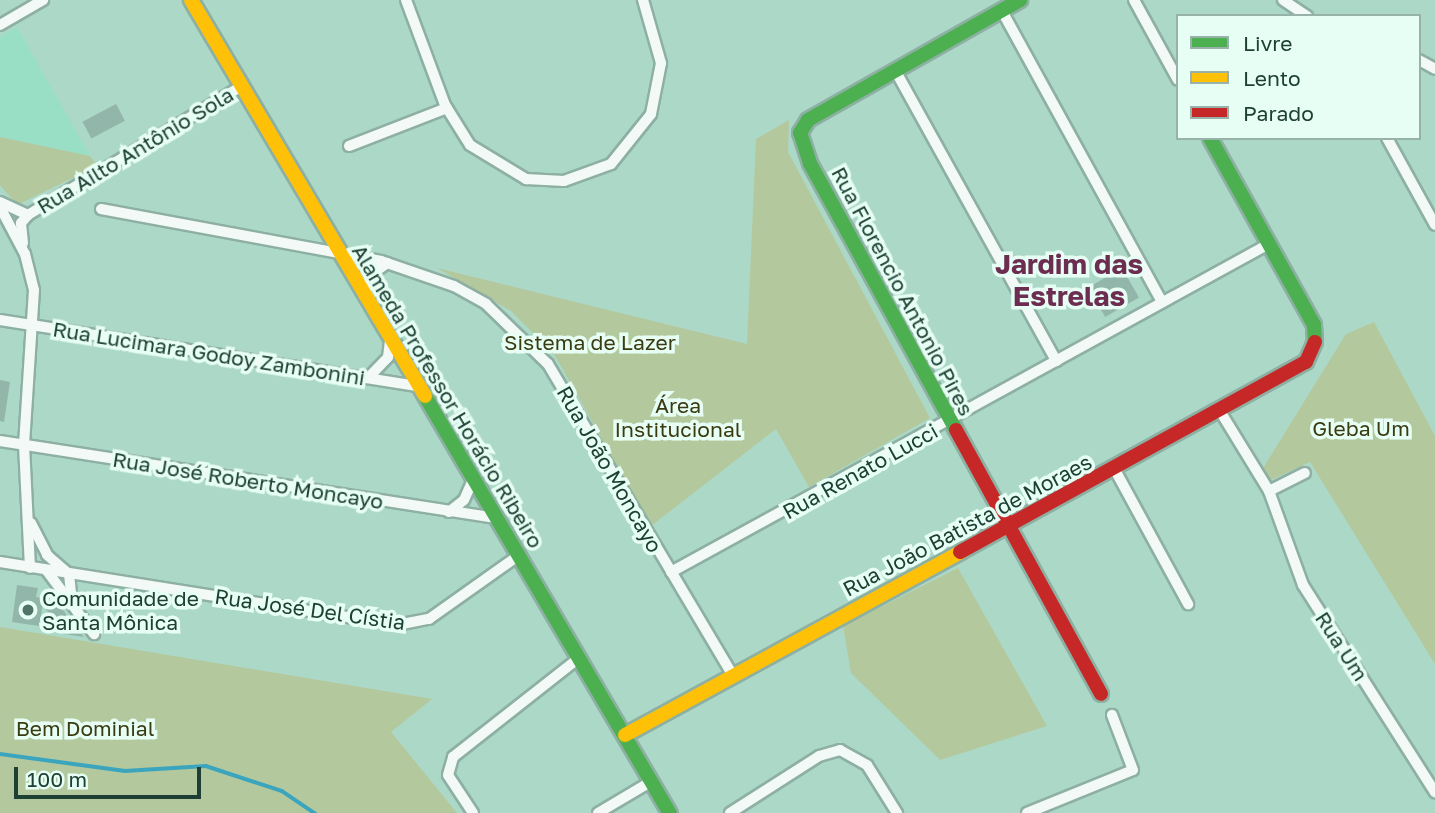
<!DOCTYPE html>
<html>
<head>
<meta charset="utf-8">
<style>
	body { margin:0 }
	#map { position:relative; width:1435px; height:813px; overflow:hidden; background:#acd8c8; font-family:"Golos Text",sans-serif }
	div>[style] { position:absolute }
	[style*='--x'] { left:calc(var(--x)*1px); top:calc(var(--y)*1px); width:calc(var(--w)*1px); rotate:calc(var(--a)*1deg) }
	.built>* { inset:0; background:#99dfc6 }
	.green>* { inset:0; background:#b4c89d }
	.stream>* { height:3.5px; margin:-1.75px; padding:0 1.75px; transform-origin:1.75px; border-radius:1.75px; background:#3ba5be }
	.building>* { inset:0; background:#93b6aa; transform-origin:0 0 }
	.roads { filter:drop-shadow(2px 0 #8db0a3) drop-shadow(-2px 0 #8db0a3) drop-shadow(0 2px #8db0a3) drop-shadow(0 -2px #8db0a3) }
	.street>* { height:10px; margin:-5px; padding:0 5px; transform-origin:5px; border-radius:5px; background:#f3f9f7 }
	.fast>* { height:14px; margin:-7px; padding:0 7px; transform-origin:7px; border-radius:7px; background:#4caf50 }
	.slow>* { height:14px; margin:-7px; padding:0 7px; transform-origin:7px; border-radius:7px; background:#ffc107 }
	.jam>* { height:14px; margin:-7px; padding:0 7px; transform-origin:7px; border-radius:7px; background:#c62828 }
	.dots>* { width:19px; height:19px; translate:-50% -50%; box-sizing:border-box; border:4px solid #e7fef5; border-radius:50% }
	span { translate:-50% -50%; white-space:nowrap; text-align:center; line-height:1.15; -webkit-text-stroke:7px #e7fef5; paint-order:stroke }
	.street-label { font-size:21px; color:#1e4034 }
	.park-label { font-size:21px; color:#3b3b12 }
	.poi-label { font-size:21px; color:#1e4034 }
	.left { translate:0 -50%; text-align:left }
	.district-label { font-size:28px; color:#6c2d50; font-weight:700 }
	.legend { position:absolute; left:1176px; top:14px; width:245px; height:126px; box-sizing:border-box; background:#e7fef5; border:2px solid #97b2a8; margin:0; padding:9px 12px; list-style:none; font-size:21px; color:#1e4034 }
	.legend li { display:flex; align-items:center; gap:14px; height:35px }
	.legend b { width:35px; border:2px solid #97b2a8 }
	.scale { position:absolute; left:14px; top:767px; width:187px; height:32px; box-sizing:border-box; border:4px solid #1e4034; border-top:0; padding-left:9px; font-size:21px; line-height:24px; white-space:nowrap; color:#1e4034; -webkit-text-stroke:5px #e7fef5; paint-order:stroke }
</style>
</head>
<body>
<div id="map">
	<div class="built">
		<div style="clip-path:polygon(17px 27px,90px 156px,0 137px,0 37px)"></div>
	</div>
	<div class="green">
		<div style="clip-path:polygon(789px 120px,788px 152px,930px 418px,809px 487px,776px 429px,651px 526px,554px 354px,511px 311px,437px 268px,747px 344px,756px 139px)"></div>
		<div style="clip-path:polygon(0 137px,90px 156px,97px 166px,17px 205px,0 185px)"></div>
		<div style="clip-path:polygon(1374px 322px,1435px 436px,1435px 664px,1310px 462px,1269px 481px,1263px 468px,1346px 334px)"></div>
		<div style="clip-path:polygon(958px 568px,1047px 726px,940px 760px,851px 673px,843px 626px)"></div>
		<div style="clip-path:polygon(0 627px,432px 699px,391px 732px,457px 813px,0 813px)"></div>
	</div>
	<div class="stream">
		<div style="--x:0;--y:754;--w:126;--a:7.7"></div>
		<div style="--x:125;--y:771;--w:81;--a:-3.5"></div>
		<div style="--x:206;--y:766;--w:80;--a:18.2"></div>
		<div style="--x:282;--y:791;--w:40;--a:34"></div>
	</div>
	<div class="building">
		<div style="left:116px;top:104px;width:19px;height:38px;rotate:62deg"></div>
		<div style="left:1122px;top:268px;width:34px;height:39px;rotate:60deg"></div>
		<div style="clip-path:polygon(0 380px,10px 382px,4px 422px,0 421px)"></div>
		<div style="clip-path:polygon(17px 585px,38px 588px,36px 597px,44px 598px,39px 626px,12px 622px)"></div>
		<div style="clip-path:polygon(56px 601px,84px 637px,64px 634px,45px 608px)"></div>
	</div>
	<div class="roads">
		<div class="street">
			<div style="--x:406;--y:0;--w:112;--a:69.6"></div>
			<div style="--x:445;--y:105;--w:47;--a:58"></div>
			<div style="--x:470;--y:145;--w:66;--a:31.3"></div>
			<div style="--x:526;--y:179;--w:38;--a:3"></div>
			<div style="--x:564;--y:181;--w:50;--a:-19.9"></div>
			<div style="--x:611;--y:164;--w:64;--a:-51.3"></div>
			<div style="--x:651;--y:114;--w:52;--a:-78.9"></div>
			<div style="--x:661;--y:63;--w:66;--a:-105.9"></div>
			<div style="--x:1134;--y:0;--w:91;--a:61.2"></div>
			<div style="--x:1283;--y:0;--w:29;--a:34"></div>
			<div style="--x:1002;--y:11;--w:332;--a:61.2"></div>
			<div style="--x:0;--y:25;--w:50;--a:-30.2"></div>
			<div style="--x:1419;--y:60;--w:18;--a:29"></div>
			<div style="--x:895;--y:70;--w:333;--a:61"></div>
			<div style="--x:1387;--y:138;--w:99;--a:61.1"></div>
			<div style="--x:349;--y:146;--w:105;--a:-21.2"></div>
			<div style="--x:0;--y:202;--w:31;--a:25"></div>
			<div style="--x:0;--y:207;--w:53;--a:62"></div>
			<div style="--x:25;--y:254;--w:37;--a:76"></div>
			<div style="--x:34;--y:290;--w:155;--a:93.7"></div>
			<div style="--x:24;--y:445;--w:123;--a:87.2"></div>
			<div style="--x:101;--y:209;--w:285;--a:10.5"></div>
			<div style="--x:381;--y:261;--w:77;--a:18.9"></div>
			<div style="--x:454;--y:286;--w:37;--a:29"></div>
			<div style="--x:486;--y:304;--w:86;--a:44.1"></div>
			<div style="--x:548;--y:364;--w:360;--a:59.3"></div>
			<div style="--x:23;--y:243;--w:20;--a:-96"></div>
			<div style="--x:21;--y:223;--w:11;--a:-49"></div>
			<div style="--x:28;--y:215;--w:250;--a:-31.1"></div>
			<div style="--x:364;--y:296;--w:23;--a:-70"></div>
			<div style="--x:372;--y:274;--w:19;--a:-36"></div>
			<div style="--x:0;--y:320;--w:422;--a:9"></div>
			<div style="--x:368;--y:378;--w:29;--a:-46"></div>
			<div style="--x:388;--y:357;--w:17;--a:-83"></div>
			<div style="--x:1220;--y:411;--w:94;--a:58.5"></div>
			<div style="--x:1269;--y:491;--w:100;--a:70.1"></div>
			<div style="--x:1303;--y:585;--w:246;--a:57.5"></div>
			<div style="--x:0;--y:441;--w:502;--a:8.82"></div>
			<div style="--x:1115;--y:470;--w:153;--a:61.4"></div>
			<div style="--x:1269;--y:491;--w:40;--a:-26.6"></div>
			<div style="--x:449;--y:512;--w:19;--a:-39"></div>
			<div style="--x:464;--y:500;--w:22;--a:-66"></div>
			<div style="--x:31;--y:523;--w:36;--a:63"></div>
			<div style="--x:47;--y:555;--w:29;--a:41"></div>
			<div style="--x:69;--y:574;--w:27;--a:84"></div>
			<div style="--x:0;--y:562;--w:402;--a:9"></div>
			<div style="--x:397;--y:625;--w:33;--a:-11"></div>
			<div style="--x:429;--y:619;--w:109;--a:-35.3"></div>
			<div style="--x:47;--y:571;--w:79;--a:53.3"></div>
			<div style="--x:671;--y:572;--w:680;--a:-28.75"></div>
			<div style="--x:473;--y:813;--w:45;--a:-123.3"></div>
			<div style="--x:448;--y:775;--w:19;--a:-74"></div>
			<div style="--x:453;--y:757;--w:160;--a:-38.2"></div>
			<div style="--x:598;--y:813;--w:63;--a:-30.7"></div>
			<div style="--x:730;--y:813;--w:106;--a:-32.6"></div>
			<div style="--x:819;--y:756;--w:22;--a:-16"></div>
			<div style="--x:840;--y:750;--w:31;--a:29"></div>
			<div style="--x:867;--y:765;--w:57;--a:58"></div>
			<div style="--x:1027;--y:813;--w:114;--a:-22.1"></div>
			<div style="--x:1133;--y:770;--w:59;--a:-110.9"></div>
		</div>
		<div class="fast">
			<div style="--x:1210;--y:138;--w:214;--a:60.9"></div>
			<div style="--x:1314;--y:325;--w:17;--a:87"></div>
			<div style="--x:425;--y:396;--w:484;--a:59.6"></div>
			<div style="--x:956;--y:430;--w:304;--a:-118.7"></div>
			<div style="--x:810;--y:163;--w:32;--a:-108"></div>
			<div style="--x:800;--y:133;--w:15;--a:-58"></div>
			<div style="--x:808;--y:120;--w:244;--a:-29.5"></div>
		</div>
		<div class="slow">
			<div style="--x:191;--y:0;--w:460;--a:59.4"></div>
			<div style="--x:625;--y:735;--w:382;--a:-28.6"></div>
		</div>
		<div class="jam">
			<div style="--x:956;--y:430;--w:301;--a:61.2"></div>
			<div style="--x:960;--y:552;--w:395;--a:-28.8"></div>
			<div style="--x:1306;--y:362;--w:22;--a:-66"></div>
		</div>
	</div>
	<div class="dots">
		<div style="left:28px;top:610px;background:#507568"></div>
	</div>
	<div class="street-label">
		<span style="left:135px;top:150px;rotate:-31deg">Rua Ailto Antônio Sola</span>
		<span style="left:903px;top:291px;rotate:62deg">Rua Florencio Antonio Pires</span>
		<span style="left:209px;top:353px;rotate:9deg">Rua Lucimara Godoy Zambonini</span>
		<span style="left:448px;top:396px;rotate:59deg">Alameda Professor Horácio Ribeiro</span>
		<span style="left:610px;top:469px;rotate:60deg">Rua João Moncayo</span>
		<span style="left:860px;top:471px;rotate:-29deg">Rua Renato Lucci</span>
		<span style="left:248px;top:480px;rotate:9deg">Rua José Roberto Moncayo</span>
		<span style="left:967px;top:525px;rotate:-28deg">Rua João Batista de Moraes</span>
		<span style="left:310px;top:609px;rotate:8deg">Rua José Del Cístia</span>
		<span style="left:1342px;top:646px;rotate:57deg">Rua Um</span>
	</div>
	<div class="park-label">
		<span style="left:590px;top:342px">Sistema de Lazer</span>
		<span style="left:678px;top:417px">Área<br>Institucional</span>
		<span style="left:1361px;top:428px">Gleba Um</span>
		<span style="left:85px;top:728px">Bem Dominial</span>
	</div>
	<div class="poi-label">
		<span class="left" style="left:42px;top:610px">Comunidade de<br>Santa Mônica</span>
	</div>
	<div class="district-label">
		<span style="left:1069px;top:280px">Jardim das<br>Estrelas</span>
	</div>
	<ul class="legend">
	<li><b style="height:9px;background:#4caf50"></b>Livre</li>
	<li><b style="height:9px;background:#ffc107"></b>Lento</li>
	<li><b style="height:9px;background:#c62828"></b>Parado</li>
	</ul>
	<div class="scale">100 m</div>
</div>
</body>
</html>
